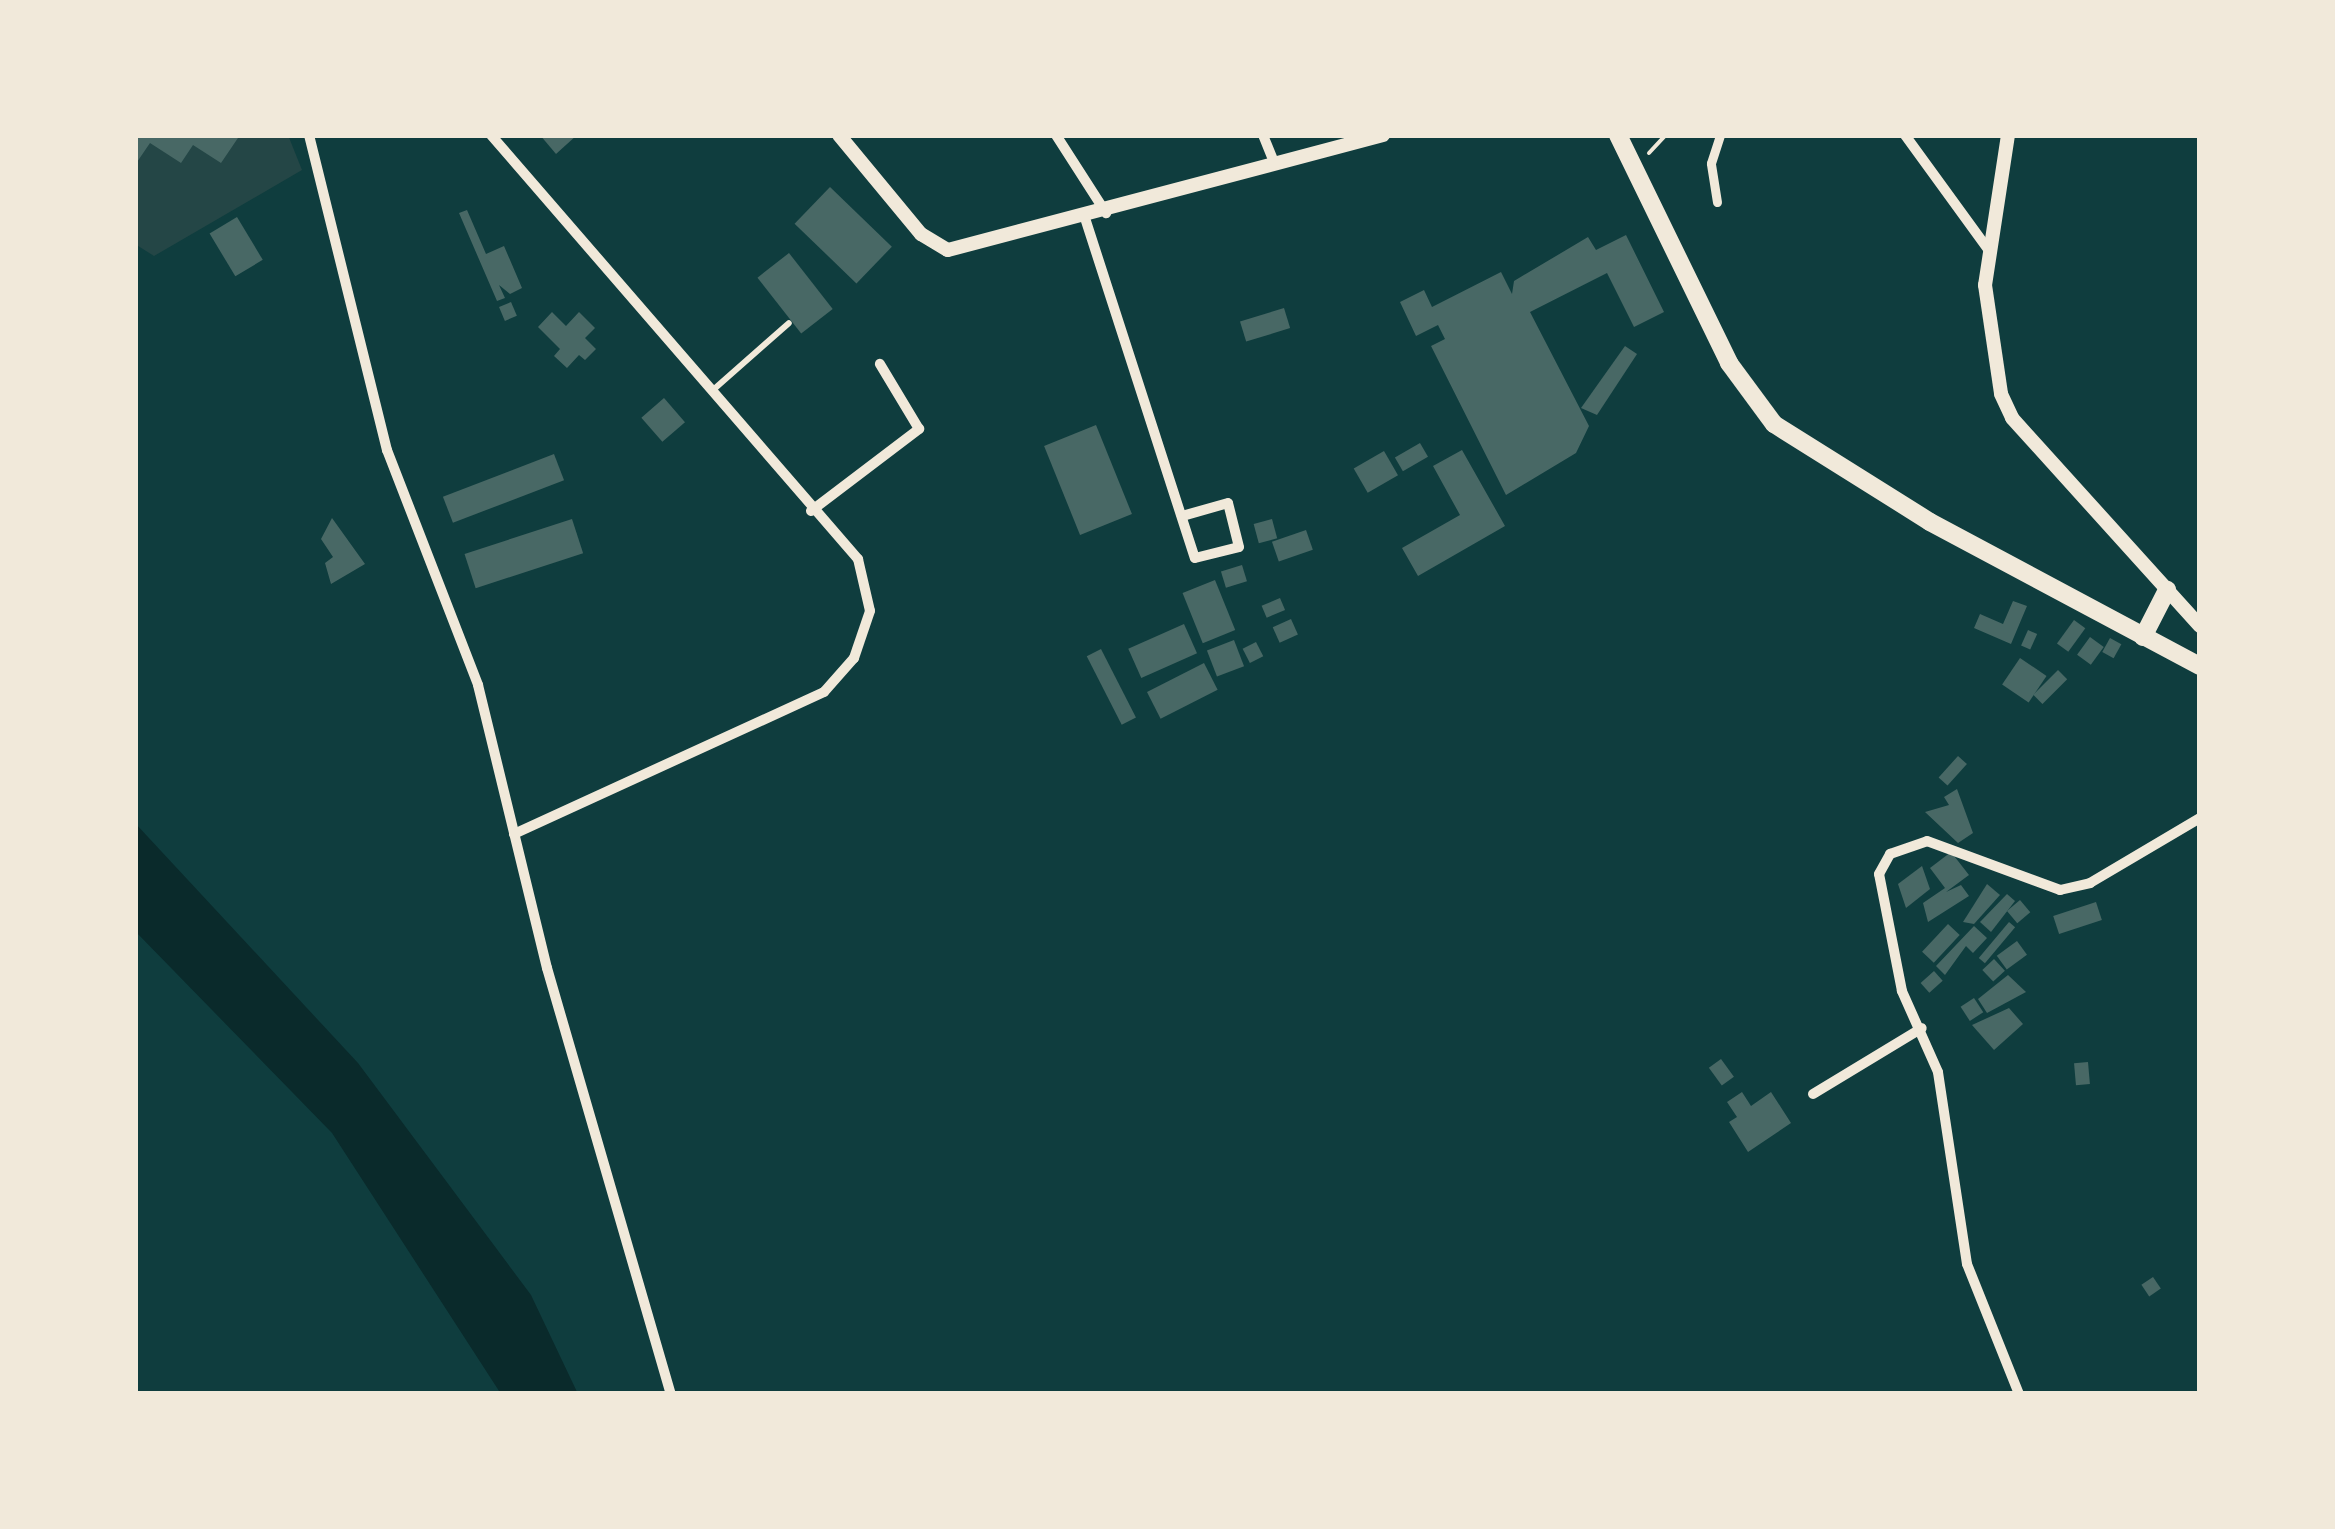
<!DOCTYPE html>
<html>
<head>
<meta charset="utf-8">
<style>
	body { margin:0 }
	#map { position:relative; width:2335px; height:1529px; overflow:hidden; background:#0f3d3e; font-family:"Playfair Display",serif }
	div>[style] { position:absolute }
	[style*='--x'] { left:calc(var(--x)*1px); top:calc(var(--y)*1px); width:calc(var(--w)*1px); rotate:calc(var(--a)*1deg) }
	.green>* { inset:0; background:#244646 }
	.water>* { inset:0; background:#0a2a2b }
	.building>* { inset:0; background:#486865; transform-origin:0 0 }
	.path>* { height:4px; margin:-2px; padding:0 2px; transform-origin:2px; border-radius:2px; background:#f1e9da }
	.service>* { height:6px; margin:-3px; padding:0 3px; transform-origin:3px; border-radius:3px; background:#f1e9da }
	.pedestrian>* { height:9px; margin:-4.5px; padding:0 4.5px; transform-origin:4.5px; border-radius:4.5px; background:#f1e9da }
	.minor>* { height:10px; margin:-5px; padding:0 5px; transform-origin:5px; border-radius:5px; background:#f1e9da }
	.tertiary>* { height:14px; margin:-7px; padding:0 7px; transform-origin:7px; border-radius:7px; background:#f1e9da }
	.primary>* { height:18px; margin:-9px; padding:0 9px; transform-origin:9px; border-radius:9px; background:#f1e9da }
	span { translate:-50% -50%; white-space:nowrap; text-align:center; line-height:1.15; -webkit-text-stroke:10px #f1e9da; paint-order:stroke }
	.frame { position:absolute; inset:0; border:138px solid #f1e9da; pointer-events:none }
</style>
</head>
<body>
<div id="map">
	<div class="green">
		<div style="clip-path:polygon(135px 135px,288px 135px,302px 170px,154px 256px,135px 244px)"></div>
	</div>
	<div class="water">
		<div style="clip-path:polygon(135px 823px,358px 1063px,531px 1295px,578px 1394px,501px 1394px,332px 1133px,135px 931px)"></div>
	</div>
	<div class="building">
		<div style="clip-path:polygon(135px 135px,240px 135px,221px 163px,193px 145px,181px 163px,150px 143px,135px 165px)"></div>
		<div style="clip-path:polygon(540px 135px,577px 135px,556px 154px)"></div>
		<div style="left:830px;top:187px;width:86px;height:51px;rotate:44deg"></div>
		<div style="clip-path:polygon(467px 210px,486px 254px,504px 246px,522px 288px,510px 294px,499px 285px,505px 298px,497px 301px,459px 213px)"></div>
		<div style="left:237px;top:217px;width:50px;height:32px;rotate:59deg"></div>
		<div style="clip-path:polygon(1626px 235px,1664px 312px,1634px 327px,1607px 273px,1530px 312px,1589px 426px,1576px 453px,1506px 495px,1431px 346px,1445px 339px,1438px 325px,1416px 336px,1400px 302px,1424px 290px,1432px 307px,1501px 272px,1512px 294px,1514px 281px,1588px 237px,1596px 250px)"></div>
		<div style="left:789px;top:253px;width:71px;height:40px;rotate:52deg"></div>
		<div style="left:511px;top:302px;width:15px;height:13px;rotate:67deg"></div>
		<div style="left:1284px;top:308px;width:21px;height:46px;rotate:73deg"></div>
		<div style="clip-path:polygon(552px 312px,566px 326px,579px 312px,595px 328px,585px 338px,596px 349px,585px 360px,579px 355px,567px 368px,554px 356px,560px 349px,538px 327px)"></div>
		<div style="clip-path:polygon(1625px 346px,1637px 354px,1597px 415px,1581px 408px)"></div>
		<div style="left:664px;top:398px;width:32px;height:30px;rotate:49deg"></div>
		<div style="left:1096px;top:425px;width:96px;height:56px;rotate:68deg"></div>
		<div style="left:1420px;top:443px;width:16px;height:29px;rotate:60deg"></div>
		<div style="clip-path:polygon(1462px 450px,1505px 526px,1418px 576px,1402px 548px,1460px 515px,1433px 466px)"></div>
		<div style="left:1384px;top:451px;width:28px;height:35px;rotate:60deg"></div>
		<div style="left:554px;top:454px;width:28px;height:119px;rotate:69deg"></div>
		<div style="clip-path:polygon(332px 518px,365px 564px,331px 584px,325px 563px,333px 557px,321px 539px)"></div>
		<div style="left:572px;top:519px;width:36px;height:113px;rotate:72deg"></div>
		<div style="left:1272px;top:519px;width:20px;height:19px;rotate:75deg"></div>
		<div style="left:1306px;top:530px;width:21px;height:36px;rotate:71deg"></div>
		<div style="left:1242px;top:565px;width:17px;height:22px;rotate:73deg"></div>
		<div style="left:1215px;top:580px;width:54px;height:35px;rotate:68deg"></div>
		<div style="left:1280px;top:598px;width:13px;height:20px;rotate:67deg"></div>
		<div style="clip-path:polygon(2013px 601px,2027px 606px,2011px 644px,1974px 628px,1980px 614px,2003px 624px)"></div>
		<div style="left:1291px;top:619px;width:17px;height:20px;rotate:66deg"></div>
		<div style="left:2074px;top:620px;width:14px;height:29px;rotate:36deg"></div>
		<div style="left:1184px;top:624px;width:32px;height:61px;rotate:66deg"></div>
		<div style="left:2028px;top:630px;width:10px;height:17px;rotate:24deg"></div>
		<div style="left:2090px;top:637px;width:17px;height:22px;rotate:36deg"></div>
		<div style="left:2110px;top:638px;width:13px;height:16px;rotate:29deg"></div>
		<div style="left:1234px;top:640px;width:28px;height:29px;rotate:69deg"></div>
		<div style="left:1256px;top:642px;width:16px;height:15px;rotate:63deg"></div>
		<div style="left:1101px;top:649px;width:77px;height:16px;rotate:63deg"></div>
		<div style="left:2020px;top:658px;width:32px;height:32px;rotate:34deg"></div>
		<div style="left:1204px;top:663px;width:30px;height:64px;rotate:63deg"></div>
		<div style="left:2058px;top:670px;width:13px;height:35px;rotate:45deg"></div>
		<div style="left:1958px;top:756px;width:12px;height:29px;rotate:42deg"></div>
		<div style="clip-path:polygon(1957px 789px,1973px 833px,1958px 843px,1925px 812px,1949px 805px,1944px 797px)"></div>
		<div style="clip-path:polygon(1951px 852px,1969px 875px,1946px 892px,1961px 885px,1969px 896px,1928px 922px,1923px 903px,1945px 888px,1930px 868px)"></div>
		<div style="clip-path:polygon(1922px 866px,1930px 889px,1906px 908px,1898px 884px)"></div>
		<div style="clip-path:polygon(1987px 884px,2000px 895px,1974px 924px,1963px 922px)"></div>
		<div style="clip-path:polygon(2007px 894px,2015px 901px,1991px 932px,1980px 922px)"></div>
		<div style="left:2020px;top:900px;width:16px;height:17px;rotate:50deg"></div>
		<div style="left:2096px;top:902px;width:19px;height:45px;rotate:72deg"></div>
		<div style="left:2009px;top:922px;width:8px;height:47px;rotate:40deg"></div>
		<div style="left:1948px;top:924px;width:16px;height:38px;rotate:43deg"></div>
		<div style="clip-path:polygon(1974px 926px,1987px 938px,1973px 953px,1966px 946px,1945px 975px,1936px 966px)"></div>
		<div style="left:2017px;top:941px;width:17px;height:25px;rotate:54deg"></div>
		<div style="left:1994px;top:959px;width:16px;height:16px;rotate:47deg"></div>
		<div style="left:1934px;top:971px;width:13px;height:18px;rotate:48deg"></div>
		<div style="clip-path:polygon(2008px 975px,2026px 992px,1987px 1013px,1978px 999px)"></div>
		<div style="left:1974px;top:998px;width:17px;height:16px;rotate:57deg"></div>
		<div style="clip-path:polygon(2009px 1008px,2023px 1024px,1994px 1050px,1972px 1025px)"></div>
		<div style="left:1721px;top:1059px;width:22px;height:15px;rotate:54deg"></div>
		<div style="left:2088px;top:1062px;width:22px;height:14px;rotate:85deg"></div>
		<div style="clip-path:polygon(1742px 1092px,1751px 1106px,1771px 1092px,1791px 1123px,1748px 1152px,1729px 1122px,1737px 1117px,1727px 1102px)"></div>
		<div style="left:2153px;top:1277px;width:14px;height:14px;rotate:56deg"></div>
	</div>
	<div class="path">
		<div style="--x:1649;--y:153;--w:25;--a:-47"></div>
	</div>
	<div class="service">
		<div style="--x:713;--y:390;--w:101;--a:-41.4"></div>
	</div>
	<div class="pedestrian">
		<div style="--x:1717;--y:202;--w:39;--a:-99"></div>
		<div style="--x:1711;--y:163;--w:29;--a:-72"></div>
	</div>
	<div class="minor">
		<div style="--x:309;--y:135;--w:325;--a:76.1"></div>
		<div style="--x:387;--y:450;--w:252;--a:68.8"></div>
		<div style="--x:478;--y:685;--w:291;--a:76.3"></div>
		<div style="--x:547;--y:968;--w:444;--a:73.8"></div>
		<div style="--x:491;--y:135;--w:561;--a:49.12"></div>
		<div style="--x:858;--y:559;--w:53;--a:77"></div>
		<div style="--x:870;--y:611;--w:50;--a:108.8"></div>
		<div style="--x:854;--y:658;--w:45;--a:131.4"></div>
		<div style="--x:824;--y:692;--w:341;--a:155.4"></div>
		<div style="--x:1056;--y:135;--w:93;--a:57.3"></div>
		<div style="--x:1263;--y:135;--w:31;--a:68"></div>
		<div style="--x:1905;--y:135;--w:145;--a:54"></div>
		<div style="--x:1085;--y:218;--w:357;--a:72.1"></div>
		<div style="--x:1195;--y:558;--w:45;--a:-14"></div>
		<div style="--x:1239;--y:547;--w:45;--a:-104"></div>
		<div style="--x:1228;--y:503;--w:48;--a:164.2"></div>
		<div style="--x:811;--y:511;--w:136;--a:-37.2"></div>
		<div style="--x:919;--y:429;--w:76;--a:-121"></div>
		<div style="--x:1813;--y:1094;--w:127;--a:-31.2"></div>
		<div style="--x:2019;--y:1394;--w:140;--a:-111.8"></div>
		<div style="--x:1967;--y:1264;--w:194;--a:-98.6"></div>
		<div style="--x:1938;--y:1072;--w:89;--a:-114"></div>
		<div style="--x:1902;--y:991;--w:119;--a:-101.1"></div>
		<div style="--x:1879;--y:874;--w:23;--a:-61"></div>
		<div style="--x:1890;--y:854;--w:39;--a:-19"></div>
		<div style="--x:1927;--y:841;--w:142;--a:20.2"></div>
		<div style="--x:2060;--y:890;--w:31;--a:-13"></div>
		<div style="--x:2090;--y:883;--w:128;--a:-30.6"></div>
	</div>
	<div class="tertiary">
		<div style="--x:839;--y:135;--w:129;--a:50.4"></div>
		<div style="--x:921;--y:234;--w:31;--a:31"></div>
		<div style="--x:948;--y:250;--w:450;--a:-14.8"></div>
		<div style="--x:2008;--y:135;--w:152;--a:98.7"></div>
		<div style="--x:1985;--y:285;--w:110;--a:81.6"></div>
		<div style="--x:2001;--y:394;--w:26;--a:65"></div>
		<div style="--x:2012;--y:418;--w:280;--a:47.9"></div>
	</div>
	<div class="primary">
		<div style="--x:1618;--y:135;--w:254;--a:64"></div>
		<div style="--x:1729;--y:363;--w:76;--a:53.6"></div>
		<div style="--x:1774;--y:424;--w:184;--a:32.1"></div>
		<div style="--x:1930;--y:522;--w:306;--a:28.1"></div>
		<div style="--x:2143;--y:637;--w:53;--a:-62.9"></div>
	</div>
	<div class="frame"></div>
</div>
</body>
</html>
